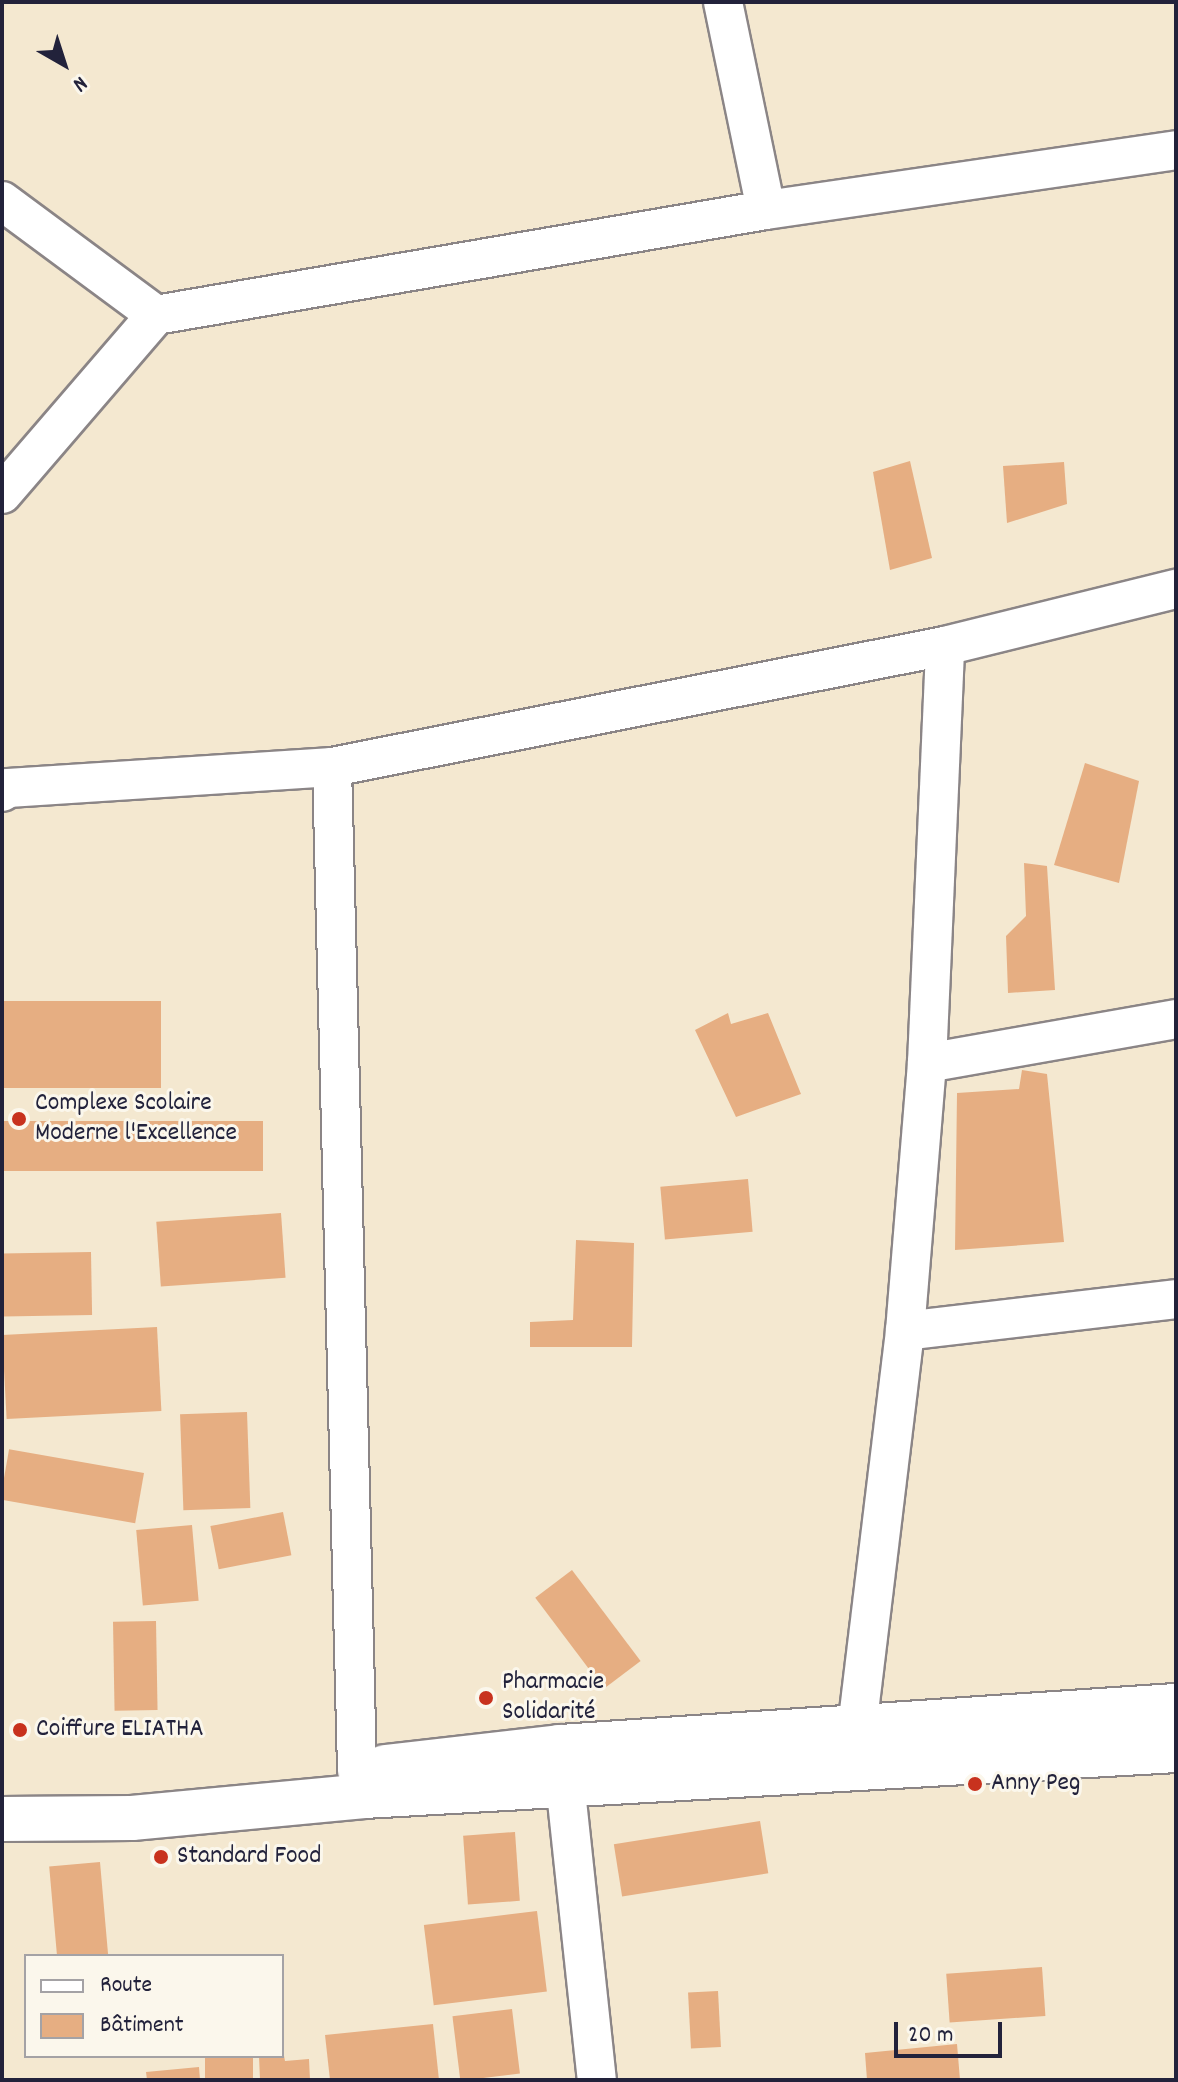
<!DOCTYPE html>
<html>
<head>
<meta charset="utf-8">
<style>
	body { margin:0 }
	#map { position:relative; width:1178px; height:2082px; overflow:hidden; background:#f4e8d0; font-family:Dekko,sans-serif }
	div>[style] { position:absolute }
	[style*='--x'] { left:calc(var(--x)*1px); top:calc(var(--y)*1px); width:calc(var(--w)*1px); rotate:calc(var(--a)*1deg) }
	.building>* { inset:0; background:#e6ae82; transform-origin:0 0 }
	.roads { filter:drop-shadow(2px 0 #8b8586) drop-shadow(-2px 0 #8b8586) drop-shadow(0 2px #8b8586) drop-shadow(0 -2px #8b8586) }
	.street>* { height:38px; margin:-19px; padding:0 19px; transform-origin:19px; border-radius:19px; background:#fff }
	.secondary>* { height:44px; margin:-22px; padding:0 22px; transform-origin:22px; border-radius:22px; background:#fff }
	.dots>* { width:22px; height:22px; translate:-50% -50%; box-sizing:border-box; border:4px solid #fbf7ec; border-radius:50% }
	span { translate:-50% -50%; white-space:nowrap; text-align:center; line-height:1.15; -webkit-text-stroke:6px #fbf7ec; paint-order:stroke }
	.poi-label { font-size:26px; color:#22223b }
	.left { translate:0 -50%; text-align:left }
	.frame { position:absolute; inset:0; border:4px solid #22223b; pointer-events:none }
	.legend { position:absolute; left:24px; top:1954px; width:260px; height:104px; box-sizing:border-box; background:#fbf7ec; border:2px solid #a4a2a5; margin:0; padding:10px 14px; list-style:none; font-size:24px; color:#22223b }
	.legend li { display:flex; align-items:center; gap:16px; height:40px }
	.legend b { width:40px; border:2px solid #a4a2a5 }
	.north { position:absolute; left:24px; top:24px; width:80px; height:80px; -webkit-text-stroke:6px #fbf7ec; paint-order:stroke; rotate:141deg; font-size:22px; font-weight:700; line-height:32px; text-align:center; color:#22223b }
	.north::after { content:''; display:block; margin:auto; width:28px; height:36px; background:#22223b; clip-path:polygon(50% 0,100% 100%,50% 72%,0 100%) }
	.scale { position:absolute; left:894px; top:2022px; width:108px; height:36px; box-sizing:border-box; border:4px solid #22223b; border-top:0; padding-left:10px; font-size:24px; line-height:28px; white-space:nowrap; color:#22223b; -webkit-text-stroke:6px #fbf7ec; paint-order:stroke }
</style>
</head>
<body>
<div id="map">
	<div class="building">
		<div style="clip-path:polygon(910px 461px,932px 558px,890px 570px,873px 472px)"></div>
		<div style="clip-path:polygon(1064px 462px,1067px 504px,1007px 523px,1003px 466px)"></div>
		<div style="clip-path:polygon(1085px 763px,1139px 781px,1119px 883px,1054px 865px)"></div>
		<div style="clip-path:polygon(1024px 863px,1047px 866px,1055px 990px,1008px 993px,1006px 936px,1026px 916px)"></div>
		<div style="left:161px;top:1001px;width:87px;height:159px;rotate:90deg"></div>
		<div style="clip-path:polygon(728px 1013px,731px 1024px,768px 1013px,801px 1094px,736px 1117px,695px 1030px)"></div>
		<div style="clip-path:polygon(1022px 1070px,1047px 1074px,1064px 1242px,955px 1250px,957px 1093px,1019px 1089px)"></div>
		<div style="left:263px;top:1121px;width:50px;height:260px;rotate:90deg"></div>
		<div style="left:748px;top:1179px;width:53px;height:88px;rotate:85deg"></div>
		<div style="left:281px;top:1213px;width:65px;height:125px;rotate:86deg"></div>
		<div style="clip-path:polygon(576px 1240px,634px 1243px,632px 1347px,530px 1347px,530px 1322px,573px 1320px)"></div>
		<div style="left:91px;top:1252px;width:63px;height:89px;rotate:89deg"></div>
		<div style="left:157px;top:1327px;width:84px;height:155px;rotate:87deg"></div>
		<div style="left:247px;top:1412px;width:96px;height:67px;rotate:88deg"></div>
		<div style="left:144px;top:1473px;width:51px;height:137px;rotate:100deg"></div>
		<div style="left:283px;top:1512px;width:44px;height:74px;rotate:79deg"></div>
		<div style="left:192px;top:1525px;width:76px;height:56px;rotate:85deg"></div>
		<div style="left:572px;top:1570px;width:114px;height:46px;rotate:53deg"></div>
		<div style="left:156px;top:1621px;width:89px;height:43px;rotate:89deg"></div>
		<div style="left:760px;top:1821px;width:53px;height:148px;rotate:81deg"></div>
		<div style="left:515px;top:1832px;width:69px;height:52px;rotate:86deg"></div>
		<div style="left:100px;top:1862px;width:94px;height:51px;rotate:85deg"></div>
		<div style="left:537px;top:1911px;width:81px;height:114px;rotate:83deg"></div>
		<div style="left:1042px;top:1967px;width:49px;height:96px;rotate:86deg"></div>
		<div style="left:718px;top:1991px;width:56px;height:30px;rotate:87deg"></div>
		<div style="left:512px;top:2009px;width:65px;height:60px;rotate:83deg"></div>
		<div style="clip-path:polygon(433px 2024px,439px 2080px,330px 2080px,325px 2035px)"></div>
		<div style="clip-path:polygon(957px 2044px,960px 2080px,867px 2080px,865px 2053px)"></div>
		<div style="clip-path:polygon(282px 2045px,285px 2061px,309px 2059px,310px 2080px,260px 2080px,259px 2056px,282px 2056px)"></div>
		<div style="left:205px;top:2056px;width:48px;height:24px"></div>
		<div style="clip-path:polygon(199px 2067px,200px 2080px,147px 2080px,146px 2072px)"></div>
	</div>
	<div class="roads">
		<div class="street">
			<div style="--x:723;--y:2;--w:212;--a:78.3"></div>
			<div style="--x:2;--y:201;--w:192;--a:36.5"></div>
			<div style="--x:2;--y:494;--w:236;--a:-49.3"></div>
			<div style="--x:156;--y:315;--w:619;--a:-9.77"></div>
			<div style="--x:766;--y:210;--w:414;--a:-8.3"></div>
			<div style="--x:332;--y:767;--w:1004;--a:88.57"></div>
			<div style="--x:2;--y:792;--w:7;--a:-34"></div>
			<div style="--x:8;--y:788;--w:325;--a:-3.7"></div>
			<div style="--x:332;--y:767;--w:625;--a:-11.17"></div>
			<div style="--x:945;--y:646;--w:238;--a:-13.9"></div>
			<div style="--x:927;--y:1063;--w:253;--a:-10"></div>
			<div style="--x:905;--y:1331;--w:273;--a:-6.7"></div>
			<div style="--x:857;--y:1728;--w:400;--a:-83.1"></div>
			<div style="--x:905;--y:1331;--w:269;--a:-85.3"></div>
			<div style="--x:927;--y:1063;--w:417;--a:-87.5"></div>
			<div style="--x:562;--y:1754;--w:328;--a:83.9"></div>
		</div>
		<div class="secondary">
			<div style="--x:385;--y:1767;--w:176;--a:-6.5"></div>
			<div style="--x:560;--y:1747;--w:617;--a:-3.81"></div>
			<div style="--x:2;--y:1819;--w:130;--a:-0.4"></div>
			<div style="--x:132;--y:1818;--w:233;--a:-5.4"></div>
			<div style="--x:364;--y:1796;--w:813;--a:-3.24"></div>
		</div>
	</div>
	<div class="dots">
		<div style="left:19px;top:1119px;background:#c8321e"></div>
		<div style="left:486px;top:1698px;background:#c8321e"></div>
		<div style="left:20px;top:1730px;background:#c8321e"></div>
		<div style="left:975px;top:1784px;background:#c8321e"></div>
		<div style="left:161px;top:1857px;background:#c8321e"></div>
	</div>
	<div class="poi-label">
		<span class="left" style="left:35px;top:1119px">Complexe Scolaire<br>Moderne l'Excellence</span>
		<span class="left" style="left:502px;top:1698px">Pharmacie<br>Solidarité</span>
		<span class="left" style="left:36px;top:1730px">Coiffure ELIATHA</span>
		<span class="left" style="left:991px;top:1784px">Anny Peg</span>
		<span class="left" style="left:177px;top:1857px">Standard Food</span>
	</div>
	<div class="frame"></div>
	<ul class="legend">
	<li><b style="height:10px;background:#fff"></b>Route</li>
	<li><b style="height:22px;background:#e6ae82"></b>Bâtiment</li>
	</ul>
	<div class="north">N</div>
	<div class="scale">20 m</div>
</div>
</body>
</html>
